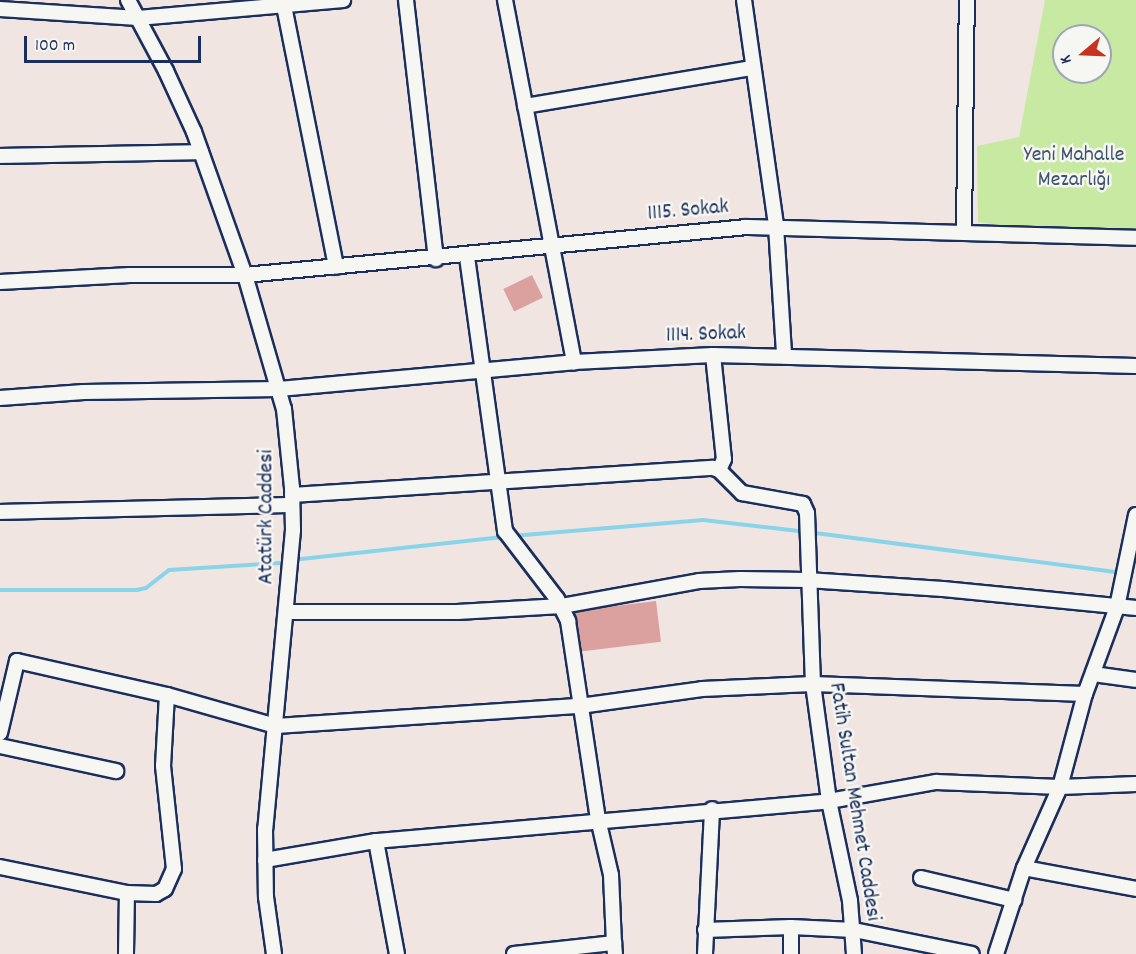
<!DOCTYPE html>
<html>
<head>
<meta charset="utf-8">
<style>
	body { margin:0 }
	#map { position:relative; width:1136px; height:954px; overflow:hidden; background:#f1e5e1; font-family:Dekko,sans-serif }
	div>[style] { position:absolute }
	[style*='--x'] { left:calc(var(--x)*1px); top:calc(var(--y)*1px); width:calc(var(--w)*1px); rotate:calc(var(--a)*1deg) }
	.green>* { inset:0; background:#c8e9a2 }
	.stream>* { height:4px; margin:-2px; padding:0 2px; transform-origin:2px; border-radius:2px; background:#89d4e9 }
	.building>* { inset:0; background:#dba19e; transform-origin:0 0 }
	.roads { filter:drop-shadow(2px 0 #1b2f5e) drop-shadow(-2px 0 #1b2f5e) drop-shadow(0 2px #1b2f5e) drop-shadow(0 -2px #1b2f5e) }
	.minor>* { height:14px; margin:-7px; padding:0 7px; transform-origin:7px; border-radius:7px; background:#f6f6f2 }
	span { translate:-50% -50%; white-space:nowrap; text-align:center; line-height:1.15; -webkit-text-stroke:5px #f6f6f2; paint-order:stroke }
	.park-label { font-size:22px; color:#3e546c }
	.street-label { font-size:22px; color:#1b2f5e }
	.north { position:absolute; left:1052px; top:24px; width:60px; height:60px; box-sizing:border-box; background:#f6f6f2; border:2px solid #9ea6b7; border-radius:50%; rotate:251deg; font-size:16px; font-weight:700; line-height:24px; text-align:center; color:#1b2f5e }
	.north::after { content:''; display:block; margin:auto; width:21px; height:27px; background:#c8321e; clip-path:polygon(50% 0,100% 100%,50% 72%,0 100%) }
	.scale { position:absolute; left:24px; top:36px; width:177px; height:27px; box-sizing:border-box; border:3px solid #1b2f5e; border-top:0; padding-left:8px; font-size:18px; line-height:21px; white-space:nowrap; color:#1b2f5e; -webkit-text-stroke:4px #f6f6f2; paint-order:stroke }
</style>
</head>
<body>
<div id="map">
	<div class="green">
		<div style="clip-path:polygon(evenodd,1045px 0,1136px 0,1136px 229px,1020px 228px,978px 222px,977px 146px,1019px 137px,1045px 0,1064px 36px,1100px 36px,1100px 72px,1064px 72px,1064px 36px)"></div>
	</div>
	<div class="stream">
		<div style="--x:815;--y:533;--w:303;--a:7.4"></div>
		<div style="--x:512;--y:536;--w:192;--a:-4.8"></div>
		<div style="--x:703;--y:520;--w:96;--a:6.6"></div>
		<div style="--x:301;--y:559;--w:203;--a:-6.2"></div>
		<div style="--x:0;--y:590;--w:137;--a:0"></div>
		<div style="--x:137;--y:590;--w:9;--a:-13"></div>
		<div style="--x:146;--y:588;--w:29;--a:-38"></div>
		<div style="--x:169;--y:570;--w:111;--a:-3.6"></div>
	</div>
	<div class="building">
		<div style="left:532px;top:275px;width:25px;height:32px;rotate:64deg"></div>
		<div style="left:656px;top:601px;width:41px;height:85px;rotate:83deg"></div>
	</div>
	<div class="roads">
		<div class="minor">
			<div style="--x:128;--y:0;--w:81;--a:61.8"></div>
			<div style="--x:166;--y:71;--w:67;--a:65.3"></div>
			<div style="--x:194;--y:132;--w:152;--a:70.4"></div>
			<div style="--x:245;--y:275;--w:140;--a:73.8"></div>
			<div style="--x:284;--y:409;--w:79;--a:84.2"></div>
			<div style="--x:292;--y:488;--w:42;--a:88.6"></div>
			<div style="--x:293;--y:530;--w:300;--a:95.3"></div>
			<div style="--x:265;--y:829;--w:68;--a:89.2"></div>
			<div style="--x:266;--y:897;--w:58;--a:82"></div>
			<div style="--x:406;--y:0;--w:261;--a:83.4"></div>
			<div style="--x:505;--y:0;--w:369;--a:79.2"></div>
			<div style="--x:744;--y:0;--w:228;--a:81.9"></div>
			<div style="--x:776;--y:226;--w:128;--a:86.4"></div>
			<div style="--x:284;--y:6;--w:266;--a:78.7"></div>
			<div style="--x:0;--y:9;--w:138;--a:3.7"></div>
			<div style="--x:138;--y:18;--w:206;--a:-5"></div>
			<div style="--x:525;--y:106;--w:231;--a:-9.5"></div>
			<div style="--x:0;--y:156;--w:201;--a:-1.1"></div>
			<div style="--x:964;--y:231;--w:231;--a:-89.3"></div>
			<div style="--x:467;--y:257;--w:277;--a:82.1"></div>
			<div style="--x:505;--y:531;--w:86;--a:52.6"></div>
			<div style="--x:557;--y:599;--w:25;--a:63"></div>
			<div style="--x:568;--y:621;--w:200;--a:81.4"></div>
			<div style="--x:598;--y:819;--w:57;--a:76.9"></div>
			<div style="--x:611;--y:875;--w:68;--a:87.5"></div>
			<div style="--x:0;--y:282;--w:130;--a:-3.1"></div>
			<div style="--x:130;--y:275;--w:115;--a:0"></div>
			<div style="--x:245;--y:275;--w:504;--a:-5.46"></div>
			<div style="--x:747;--y:227;--w:389;--a:1.6"></div>
			<div style="--x:713;--y:355;--w:105;--a:84"></div>
			<div style="--x:724;--y:459;--w:12;--a:114"></div>
			<div style="--x:0;--y:398;--w:84;--a:-4.1"></div>
			<div style="--x:84;--y:392;--w:195;--a:-0.9"></div>
			<div style="--x:279;--y:389;--w:296;--a:-5.2"></div>
			<div style="--x:574;--y:362;--w:139;--a:-2.9"></div>
			<div style="--x:713;--y:355;--w:423;--a:1.5"></div>
			<div style="--x:292;--y:495;--w:422;--a:-3.7"></div>
			<div style="--x:713;--y:468;--w:6;--a:18"></div>
			<div style="--x:719;--y:470;--w:33;--a:45"></div>
			<div style="--x:742;--y:493;--w:62;--a:10.2"></div>
			<div style="--x:803;--y:504;--w:10;--a:66"></div>
			<div style="--x:807;--y:513;--w:171;--a:88"></div>
			<div style="--x:813;--y:684;--w:118;--a:82.2"></div>
			<div style="--x:829;--y:801;--w:102;--a:78.1"></div>
			<div style="--x:850;--y:901;--w:53;--a:85.7"></div>
			<div style="--x:0;--y:512;--w:292;--a:-1.4"></div>
			<div style="--x:287;--y:612;--w:170;--a:0"></div>
			<div style="--x:457;--y:612;--w:105;--a:-3.3"></div>
			<div style="--x:562;--y:606;--w:139;--a:-10.3"></div>
			<div style="--x:699;--y:581;--w:41;--a:-2.8"></div>
			<div style="--x:740;--y:579;--w:67;--a:0.9"></div>
			<div style="--x:807;--y:580;--w:136;--a:3.8"></div>
			<div style="--x:943;--y:589;--w:194;--a:5.6"></div>
			<div style="--x:1093;--y:674;--w:43;--a:7.9"></div>
			<div style="--x:0;--y:733;--w:74;--a:-76.7"></div>
			<div style="--x:17;--y:661;--w:154;--a:12.8"></div>
			<div style="--x:167;--y:695;--w:113;--a:15.9"></div>
			<div style="--x:276;--y:726;--w:305;--a:-3.8"></div>
			<div style="--x:580;--y:706;--w:123;--a:-7.9"></div>
			<div style="--x:702;--y:689;--w:111;--a:-2.6"></div>
			<div style="--x:813;--y:684;--w:272;--a:2.1"></div>
			<div style="--x:0;--y:746;--w:119;--a:12.2"></div>
			<div style="--x:376;--y:841;--w:115;--a:79.5"></div>
			<div style="--x:265;--y:860;--w:113;--a:-9.7"></div>
			<div style="--x:376;--y:841;--w:455;--a:-5"></div>
			<div style="--x:829;--y:801;--w:109;--a:-10.1"></div>
			<div style="--x:936;--y:782;--w:124;--a:2.3"></div>
			<div style="--x:1060;--y:787;--w:76;--a:-2.3"></div>
			<div style="--x:0;--y:867;--w:130;--a:11.6"></div>
			<div style="--x:127;--y:893;--w:29;--a:2"></div>
			<div style="--x:156;--y:894;--w:10;--a:-29"></div>
			<div style="--x:165;--y:889;--w:22;--a:-66"></div>
			<div style="--x:174;--y:869;--w:104;--a:-96.1"></div>
			<div style="--x:163;--y:766;--w:71;--a:-86.8"></div>
			<div style="--x:1024;--y:868;--w:114;--a:10.6"></div>
			<div style="--x:921;--y:878;--w:96;--a:13.3"></div>
			<div style="--x:705;--y:930;--w:86;--a:-2"></div>
			<div style="--x:791;--y:927;--w:63;--a:2.7"></div>
			<div style="--x:854;--y:930;--w:120;--a:11.5"></div>
			<div style="--x:126;--y:954;--w:61;--a:-89.1"></div>
			<div style="--x:514;--y:954;--w:101;--a:-6.3"></div>
			<div style="--x:614;--y:943;--w:11;--a:85"></div>
			<div style="--x:705;--y:954;--w:145;--a:-87.2"></div>
			<div style="--x:791;--y:954;--w:27;--a:-90"></div>
			<div style="--x:996;--y:954;--w:90;--a:-72"></div>
			<div style="--x:1024;--y:868;--w:89;--a:-66"></div>
			<div style="--x:1060;--y:787;--w:96;--a:-75"></div>
			<div style="--x:1085;--y:694;--w:93;--a:-69.8"></div>
			<div style="--x:1117;--y:607;--w:94;--a:-78.3"></div>
		</div>
	</div>
	<div class="park-label">
		<span style="left:1074px;top:168px">Yeni Mahalle<br>Mezarlığı</span>
	</div>
	<div class="street-label">
		<span style="left:688px;top:211px;rotate:-5deg">1115. Sokak</span>
		<span style="left:706px;top:335px;rotate:-2deg">1114. Sokak</span>
		<span style="left:267px;top:517px;rotate:-90deg">Atatürk Caddesi</span>
		<span style="left:854px;top:802px;rotate:81deg">Fatih Sultan Mehmet Caddesi</span>
	</div>
	<div class="north">K</div>
	<div class="scale">100 m</div>
</div>
</body>
</html>
